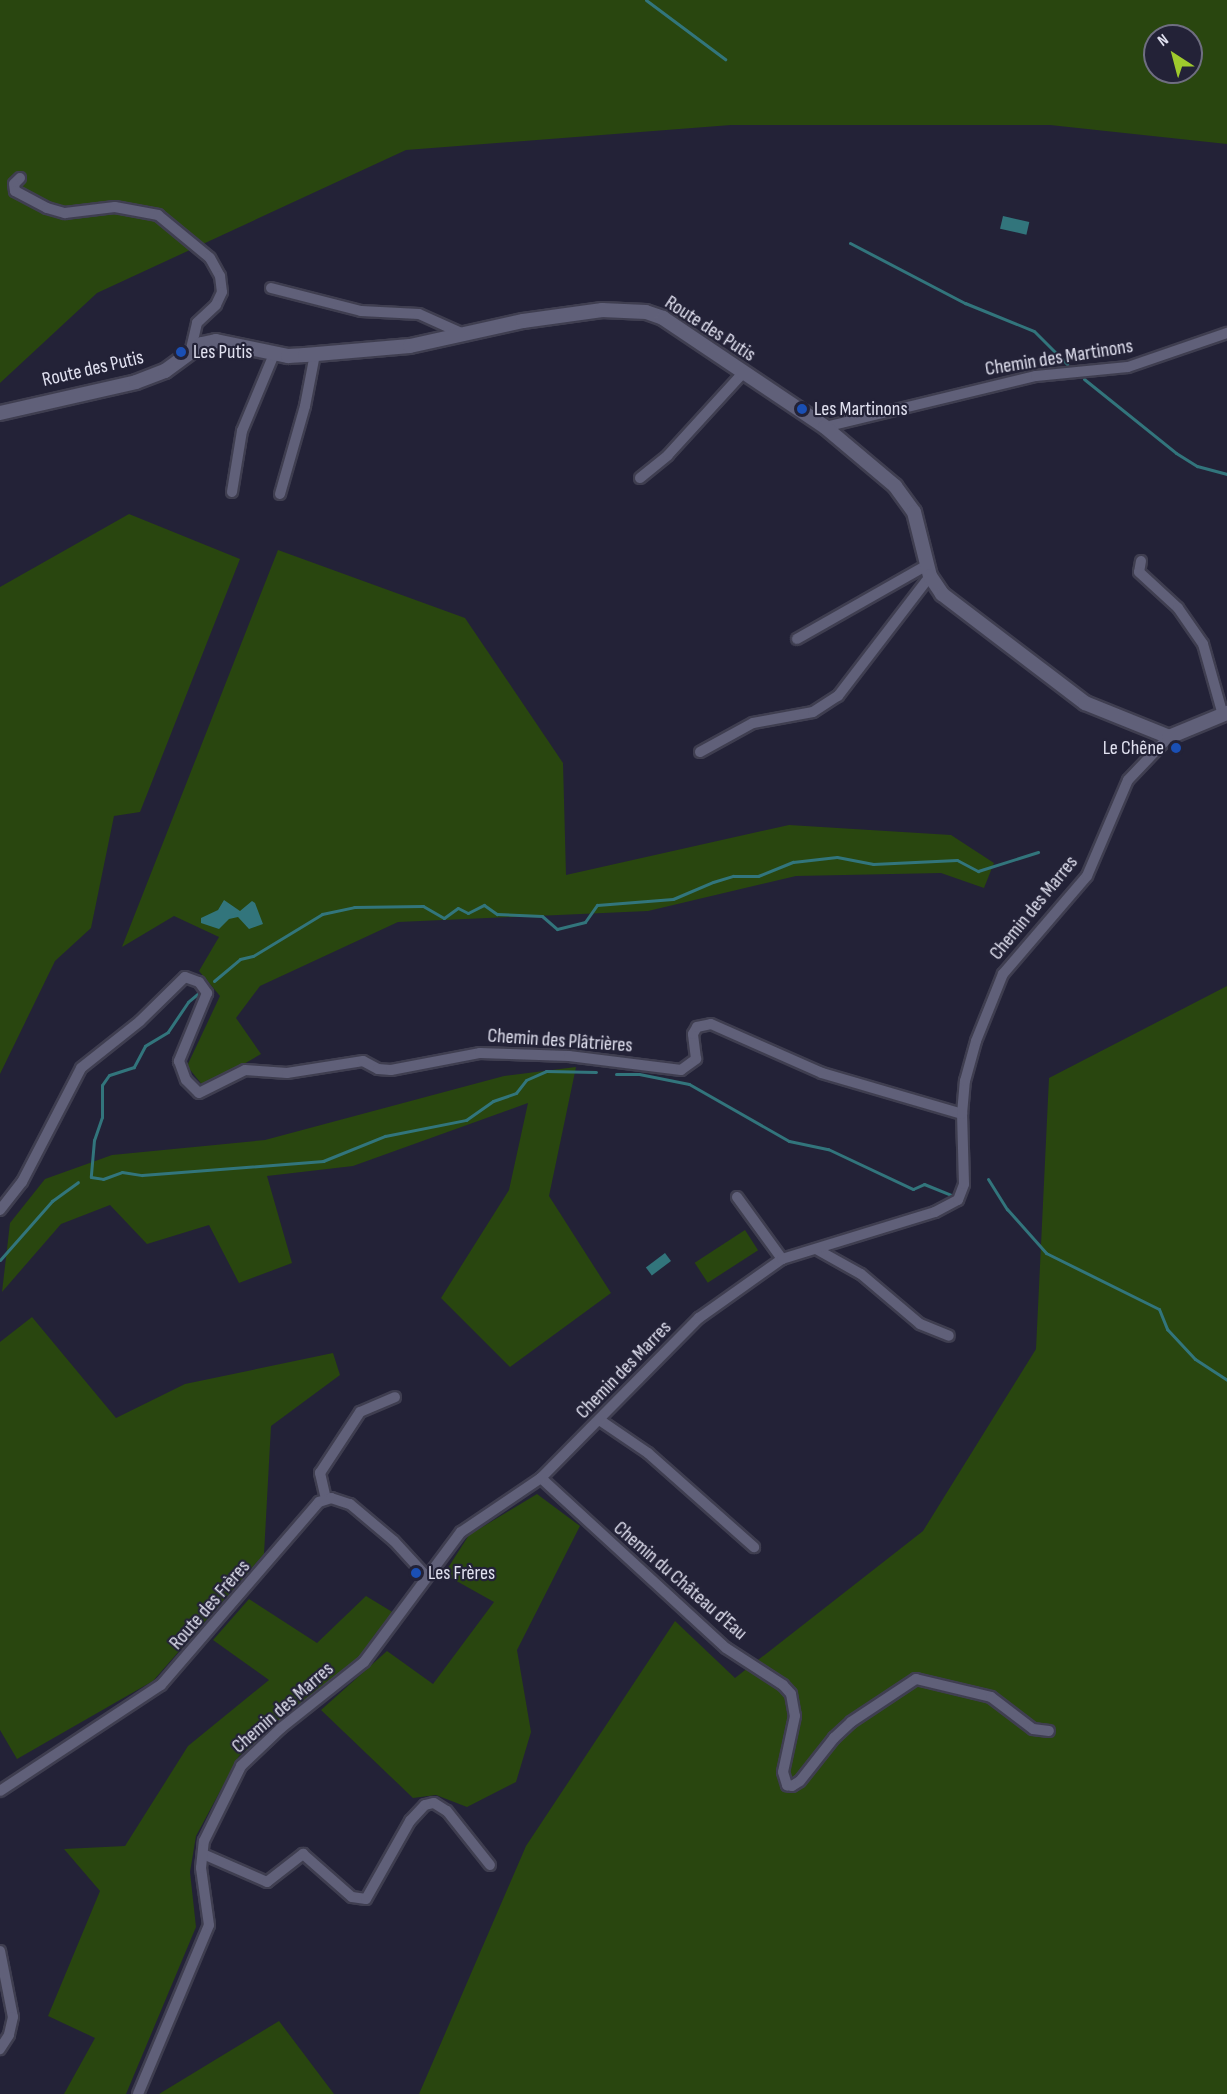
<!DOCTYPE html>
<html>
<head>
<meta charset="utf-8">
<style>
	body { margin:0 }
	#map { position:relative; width:1227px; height:2094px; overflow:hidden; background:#232237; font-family:"Sofia Sans Condensed",sans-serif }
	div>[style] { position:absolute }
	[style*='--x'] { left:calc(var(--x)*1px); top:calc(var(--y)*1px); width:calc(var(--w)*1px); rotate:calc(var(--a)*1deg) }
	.green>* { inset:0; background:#29460f; transform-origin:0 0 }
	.water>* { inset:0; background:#32757c; transform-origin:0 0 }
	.stream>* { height:3px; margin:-1.5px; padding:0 1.5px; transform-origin:1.5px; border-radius:1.5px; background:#32757c }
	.roads { filter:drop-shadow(2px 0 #3f3e50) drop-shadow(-2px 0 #3f3e50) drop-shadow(0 2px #3f3e50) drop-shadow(0 -2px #3f3e50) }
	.minor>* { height:10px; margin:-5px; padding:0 5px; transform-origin:5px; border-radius:5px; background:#606079 }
	.tertiary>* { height:14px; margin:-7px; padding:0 7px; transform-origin:7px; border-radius:7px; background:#606079 }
	.dots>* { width:16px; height:16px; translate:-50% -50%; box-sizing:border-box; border:3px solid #232237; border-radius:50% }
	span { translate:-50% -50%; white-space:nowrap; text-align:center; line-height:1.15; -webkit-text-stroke:4.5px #232237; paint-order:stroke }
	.street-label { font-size:20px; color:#e1e1f0 }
	.poi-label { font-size:20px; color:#e1e1f0 }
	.left { translate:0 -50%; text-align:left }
	.right { translate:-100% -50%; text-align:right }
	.north { position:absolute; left:1143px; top:24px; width:60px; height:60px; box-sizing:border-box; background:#232237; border:2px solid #6f6e81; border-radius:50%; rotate:324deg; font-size:16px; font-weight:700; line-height:24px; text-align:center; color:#e1e1f0 }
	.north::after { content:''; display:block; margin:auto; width:21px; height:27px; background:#9fca2d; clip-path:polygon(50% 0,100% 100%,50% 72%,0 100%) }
</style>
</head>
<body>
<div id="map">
	<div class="green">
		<div style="clip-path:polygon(evenodd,0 0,1227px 0,1227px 144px,1050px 125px,731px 125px,406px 150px,97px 293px,0 383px,0 0,1155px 36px,1191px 36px,1191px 72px,1155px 72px,1155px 36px)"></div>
		<div style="clip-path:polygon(129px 514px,240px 559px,140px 812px,114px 816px,91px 928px,55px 961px,0 1074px,0 587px)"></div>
		<div style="clip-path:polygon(278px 550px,465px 618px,563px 763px,566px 875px,789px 825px,951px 835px,994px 863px,984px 888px,941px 873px,796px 876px,648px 911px,398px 922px,260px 986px,236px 1018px,261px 1054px,204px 1087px,187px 1066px,220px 996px,199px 971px,219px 937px,174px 916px,122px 947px)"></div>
		<div style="clip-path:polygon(1227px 986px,1227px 2094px,419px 2094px,526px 1846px,675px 1621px,735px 1678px,923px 1531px,1036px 1349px,1049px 1078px)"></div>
		<div style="clip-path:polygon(576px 1067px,549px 1196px,611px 1293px,510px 1367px,441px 1298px,509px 1190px,528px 1103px,353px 1166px,267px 1176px,292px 1263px,239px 1283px,209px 1225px,147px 1244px,110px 1205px,61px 1224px,2px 1292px,10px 1223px,45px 1179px,112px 1155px,265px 1140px,504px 1076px)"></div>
		<div style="left:745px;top:1230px;width:24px;height:60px;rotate:57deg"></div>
		<div style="clip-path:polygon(32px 1317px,116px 1418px,185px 1384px,333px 1353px,340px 1375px,271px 1426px,264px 1554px,153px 1681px,17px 1759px,0 1730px,0 1342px)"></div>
		<div style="clip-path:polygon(537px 1494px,580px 1526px,517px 1650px,531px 1732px,516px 1782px,467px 1807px,436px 1795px,413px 1798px,321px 1710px,387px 1651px,433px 1684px,494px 1602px,444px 1574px,469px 1535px)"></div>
		<div style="clip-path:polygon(366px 1596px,394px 1613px,360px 1656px,239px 1756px,196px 1836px,190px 1872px,196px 1927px,126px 2094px,64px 2094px,95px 2038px,48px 2016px,100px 1891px,64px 1849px,125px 1846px,188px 1746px,269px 1680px,213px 1640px,249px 1599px,317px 1643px)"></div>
		<div style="clip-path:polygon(279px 2021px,334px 2094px,159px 2094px)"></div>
	</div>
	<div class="water">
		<div style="left:1003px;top:216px;width:27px;height:13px;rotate:13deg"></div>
		<div style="clip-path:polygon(224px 900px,240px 911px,252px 901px,255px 903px,263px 924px,249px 929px,238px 917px,229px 919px,219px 929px,201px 923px,201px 918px,218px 910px)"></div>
		<div style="left:665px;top:1253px;width:10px;height:24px;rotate:53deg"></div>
	</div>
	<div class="stream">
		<div style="--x:646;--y:0;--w:99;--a:36.8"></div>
		<div style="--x:850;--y:243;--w:130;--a:27.6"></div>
		<div style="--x:965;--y:303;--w:74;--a:22.1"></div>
		<div style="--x:1034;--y:331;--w:47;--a:45"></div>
		<div style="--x:1084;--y:379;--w:118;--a:38.8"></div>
		<div style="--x:1176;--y:453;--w:25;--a:32"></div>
		<div style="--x:1197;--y:466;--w:31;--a:15"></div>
		<div style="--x:214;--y:981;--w:34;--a:-40"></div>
		<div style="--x:240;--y:959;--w:13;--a:-13"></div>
		<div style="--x:253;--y:956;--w:81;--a:-31.3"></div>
		<div style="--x:322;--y:914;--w:33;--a:-12"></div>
		<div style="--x:354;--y:907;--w:69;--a:-0.8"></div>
		<div style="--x:423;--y:906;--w:24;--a:30"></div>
		<div style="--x:444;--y:918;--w:17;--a:-36"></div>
		<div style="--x:458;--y:908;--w:11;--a:27"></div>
		<div style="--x:468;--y:913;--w:18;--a:-27"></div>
		<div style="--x:484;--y:905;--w:16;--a:35"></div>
		<div style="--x:497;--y:914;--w:45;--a:2.5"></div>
		<div style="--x:542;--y:916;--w:20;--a:41"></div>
		<div style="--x:557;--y:929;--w:29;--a:-14"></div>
		<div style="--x:585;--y:922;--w:21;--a:-55"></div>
		<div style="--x:597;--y:905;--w:76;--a:-4.5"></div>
		<div style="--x:673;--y:899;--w:43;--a:-23"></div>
		<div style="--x:713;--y:882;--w:21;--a:-17"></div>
		<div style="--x:733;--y:876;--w:25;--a:0"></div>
		<div style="--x:758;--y:876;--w:38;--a:-22"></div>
		<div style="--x:793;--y:862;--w:44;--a:-6.5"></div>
		<div style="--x:837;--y:857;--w:37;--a:11"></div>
		<div style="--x:873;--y:864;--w:84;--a:-2.7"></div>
		<div style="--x:957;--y:860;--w:24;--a:28"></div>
		<div style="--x:978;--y:871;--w:63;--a:-17.6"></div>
		<div style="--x:201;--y:991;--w:17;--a:140"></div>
		<div style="--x:188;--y:1002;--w:36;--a:124"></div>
		<div style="--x:168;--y:1032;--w:27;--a:149"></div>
		<div style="--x:145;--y:1046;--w:24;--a:118"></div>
		<div style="--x:134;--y:1067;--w:26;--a:162"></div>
		<div style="--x:109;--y:1075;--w:12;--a:125"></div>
		<div style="--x:102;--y:1085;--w:32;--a:90"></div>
		<div style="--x:102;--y:1117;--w:24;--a:109"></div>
		<div style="--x:94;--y:1140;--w:37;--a:95"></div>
		<div style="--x:91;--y:1177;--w:12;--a:9"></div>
		<div style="--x:103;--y:1179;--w:20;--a:-20"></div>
		<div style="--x:122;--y:1172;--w:20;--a:9"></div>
		<div style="--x:142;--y:1175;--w:182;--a:-4.4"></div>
		<div style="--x:323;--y:1161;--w:67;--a:-22"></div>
		<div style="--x:385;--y:1136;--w:83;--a:-11.2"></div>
		<div style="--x:466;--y:1120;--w:33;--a:-35"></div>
		<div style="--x:493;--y:1101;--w:24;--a:-19"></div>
		<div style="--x:516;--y:1093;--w:16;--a:-52"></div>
		<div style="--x:526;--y:1080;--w:22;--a:-24"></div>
		<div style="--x:546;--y:1071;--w:50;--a:1.1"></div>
		<div style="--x:616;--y:1074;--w:23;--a:0"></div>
		<div style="--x:639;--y:1074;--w:51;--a:11.3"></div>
		<div style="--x:689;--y:1084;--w:115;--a:29.7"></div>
		<div style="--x:789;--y:1141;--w:40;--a:12"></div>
		<div style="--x:828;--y:1149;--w:94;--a:25.2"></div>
		<div style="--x:913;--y:1189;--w:12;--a:-24"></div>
		<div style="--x:924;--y:1184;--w:29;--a:22"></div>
		<div style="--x:988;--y:1179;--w:36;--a:58"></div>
		<div style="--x:1007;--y:1209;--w:59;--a:48.4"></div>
		<div style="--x:1046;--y:1253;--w:126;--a:26.4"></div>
		<div style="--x:1159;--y:1309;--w:22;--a:68"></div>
		<div style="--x:1167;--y:1329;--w:41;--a:47"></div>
		<div style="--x:1195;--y:1359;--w:38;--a:33"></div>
		<div style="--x:0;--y:1260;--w:79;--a:-48.6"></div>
		<div style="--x:52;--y:1201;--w:32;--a:-36"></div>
	</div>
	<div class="roads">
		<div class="minor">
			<div style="--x:20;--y:178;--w:8;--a:135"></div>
			<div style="--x:14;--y:184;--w:7;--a:82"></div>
			<div style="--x:15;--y:191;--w:36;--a:28"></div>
			<div style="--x:47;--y:208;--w:19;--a:16"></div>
			<div style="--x:65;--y:213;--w:50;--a:-6.8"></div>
			<div style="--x:115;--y:207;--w:44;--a:10.5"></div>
			<div style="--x:158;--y:215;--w:67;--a:39.6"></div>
			<div style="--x:210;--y:258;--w:21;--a:61"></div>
			<div style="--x:220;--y:276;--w:16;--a:83"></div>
			<div style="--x:222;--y:292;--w:14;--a:115"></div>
			<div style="--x:216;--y:305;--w:26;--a:137"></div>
			<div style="--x:197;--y:323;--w:31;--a:103"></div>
			<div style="--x:271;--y:288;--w:93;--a:14.3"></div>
			<div style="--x:361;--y:311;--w:58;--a:3"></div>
			<div style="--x:419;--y:314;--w:46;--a:24.3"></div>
			<div style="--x:825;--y:427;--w:217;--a:-13.6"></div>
			<div style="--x:1036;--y:376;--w:92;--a:-5.6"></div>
			<div style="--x:1128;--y:367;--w:105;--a:-19"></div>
			<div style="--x:640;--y:478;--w:36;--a:-39"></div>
			<div style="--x:668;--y:455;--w:111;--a:-47.6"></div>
			<div style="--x:232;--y:492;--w:62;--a:-80.7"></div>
			<div style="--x:242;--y:431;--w:83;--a:-67.4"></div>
			<div style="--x:280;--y:494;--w:91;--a:-74.1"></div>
			<div style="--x:305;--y:406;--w:53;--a:-79.1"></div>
			<div style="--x:1141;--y:561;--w:11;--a:100"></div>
			<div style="--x:1139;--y:572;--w:53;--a:42.7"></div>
			<div style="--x:1178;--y:608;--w:44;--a:55.2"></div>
			<div style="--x:1203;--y:644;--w:74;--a:74.3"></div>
			<div style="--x:797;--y:639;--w:150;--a:-29.6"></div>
			<div style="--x:700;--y:752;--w:60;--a:-28.7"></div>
			<div style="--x:753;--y:723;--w:61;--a:-10.4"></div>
			<div style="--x:813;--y:712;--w:30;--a:-33"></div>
			<div style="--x:838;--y:696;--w:151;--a:-52.5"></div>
			<div style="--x:737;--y:1197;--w:77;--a:54"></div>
			<div style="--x:0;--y:1210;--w:36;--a:-52"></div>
			<div style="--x:22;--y:1182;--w:128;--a:-62.6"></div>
			<div style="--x:81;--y:1068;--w:75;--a:-38.5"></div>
			<div style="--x:140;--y:1021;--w:63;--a:-44.4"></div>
			<div style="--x:185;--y:977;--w:15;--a:20"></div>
			<div style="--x:199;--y:982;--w:14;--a:54"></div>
			<div style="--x:207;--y:993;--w:74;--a:112.4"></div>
			<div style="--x:179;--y:1061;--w:20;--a:70"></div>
			<div style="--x:186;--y:1080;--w:18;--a:45"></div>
			<div style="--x:199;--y:1093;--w:51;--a:-26.6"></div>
			<div style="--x:245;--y:1070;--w:42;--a:4.1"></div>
			<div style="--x:287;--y:1073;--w:77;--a:-9"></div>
			<div style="--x:363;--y:1061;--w:17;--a:28"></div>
			<div style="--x:378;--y:1069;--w:13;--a:4"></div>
			<div style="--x:391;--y:1070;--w:91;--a:-10.8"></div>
			<div style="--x:480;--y:1053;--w:89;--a:1.9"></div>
			<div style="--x:569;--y:1056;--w:113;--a:7.1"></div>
			<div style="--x:681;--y:1070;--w:19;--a:-36"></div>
			<div style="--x:696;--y:1059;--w:25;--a:-97"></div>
			<div style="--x:693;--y:1034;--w:8;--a:-60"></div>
			<div style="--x:697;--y:1027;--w:14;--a:-12"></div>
			<div style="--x:711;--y:1024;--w:121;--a:23.8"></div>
			<div style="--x:822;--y:1073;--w:146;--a:16.3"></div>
			<div style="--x:816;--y:1249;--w:51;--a:29.1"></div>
			<div style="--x:861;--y:1274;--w:77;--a:40.3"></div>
			<div style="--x:920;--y:1324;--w:31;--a:22"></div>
			<div style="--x:601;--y:1421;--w:57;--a:34.2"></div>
			<div style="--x:648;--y:1453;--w:142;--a:41.6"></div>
			<div style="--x:541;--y:1478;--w:251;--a:42.6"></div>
			<div style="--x:726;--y:1648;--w:68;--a:33"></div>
			<div style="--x:783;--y:1685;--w:12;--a:48"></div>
			<div style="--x:791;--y:1694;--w:22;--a:80"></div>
			<div style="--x:795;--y:1716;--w:57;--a:102.1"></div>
			<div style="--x:783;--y:1772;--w:14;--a:73"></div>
			<div style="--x:787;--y:1785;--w:5;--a:11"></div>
			<div style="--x:792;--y:1786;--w:9;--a:-32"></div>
			<div style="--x:800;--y:1781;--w:55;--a:-51.7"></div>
			<div style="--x:834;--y:1738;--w:23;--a:-43"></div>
			<div style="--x:851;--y:1722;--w:78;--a:-33.5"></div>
			<div style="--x:916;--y:1679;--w:77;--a:13.5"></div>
			<div style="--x:991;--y:1697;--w:53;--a:37.3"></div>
			<div style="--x:1033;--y:1729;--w:16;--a:7"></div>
			<div style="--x:326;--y:1499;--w:27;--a:-103"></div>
			<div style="--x:320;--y:1473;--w:73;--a:-56.7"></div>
			<div style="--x:360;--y:1412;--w:38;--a:-23"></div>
			<div style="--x:0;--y:1791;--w:193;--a:-33.4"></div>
			<div style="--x:161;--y:1685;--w:242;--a:-49.2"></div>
			<div style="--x:319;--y:1502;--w:13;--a:-18"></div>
			<div style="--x:331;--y:1498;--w:20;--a:18"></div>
			<div style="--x:350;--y:1504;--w:57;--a:40.1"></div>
			<div style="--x:394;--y:1541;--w:46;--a:47.6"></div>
			<div style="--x:203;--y:1854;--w:70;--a:23.6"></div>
			<div style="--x:267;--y:1882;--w:46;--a:-37.9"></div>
			<div style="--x:303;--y:1854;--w:65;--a:41.3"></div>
			<div style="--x:352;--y:1897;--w:14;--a:8"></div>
			<div style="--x:366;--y:1899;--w:90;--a:-60.6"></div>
			<div style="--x:410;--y:1821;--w:22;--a:-47"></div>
			<div style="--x:425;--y:1805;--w:9;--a:-13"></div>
			<div style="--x:434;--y:1803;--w:15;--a:32"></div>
			<div style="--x:447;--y:1811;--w:69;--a:51.5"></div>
			<div style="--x:0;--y:1951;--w:67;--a:78.9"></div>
			<div style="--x:13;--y:2017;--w:18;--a:103"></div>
			<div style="--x:9;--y:2035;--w:17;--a:123"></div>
			<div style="--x:138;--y:2094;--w:183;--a:-67.2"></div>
			<div style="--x:209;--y:1925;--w:58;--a:-98"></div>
			<div style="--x:201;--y:1868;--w:27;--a:-84"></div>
			<div style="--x:204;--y:1841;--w:84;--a:-63.7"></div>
			<div style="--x:241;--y:1766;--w:55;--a:-43.5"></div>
			<div style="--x:281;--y:1728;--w:106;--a:-38.5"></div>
			<div style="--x:364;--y:1662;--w:162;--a:-53.3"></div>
			<div style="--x:461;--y:1532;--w:97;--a:-34"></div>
			<div style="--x:541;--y:1478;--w:225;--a:-45.4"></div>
			<div style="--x:699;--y:1318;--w:102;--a:-35.4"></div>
			<div style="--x:782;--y:1259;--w:160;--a:-17.1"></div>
			<div style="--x:935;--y:1212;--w:26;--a:-28"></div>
			<div style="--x:958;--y:1200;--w:17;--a:-69"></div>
			<div style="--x:964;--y:1184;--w:70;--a:-91.6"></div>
			<div style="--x:962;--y:1114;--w:33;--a:-85"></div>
			<div style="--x:965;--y:1081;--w:41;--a:-74.6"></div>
			<div style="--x:976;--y:1041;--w:72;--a:-68.1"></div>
			<div style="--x:1003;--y:974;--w:129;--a:-49.4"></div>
			<div style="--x:1087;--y:876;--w:104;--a:-66.9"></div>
			<div style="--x:1128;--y:780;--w:59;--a:-46.4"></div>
		</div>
		<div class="tertiary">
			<div style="--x:0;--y:413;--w:139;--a:-12.8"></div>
			<div style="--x:136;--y:382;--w:31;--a:-21"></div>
			<div style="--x:165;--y:371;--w:46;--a:-36.1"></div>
			<div style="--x:202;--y:344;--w:14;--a:-12"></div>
			<div style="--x:216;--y:341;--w:74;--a:11.8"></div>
			<div style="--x:288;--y:356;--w:17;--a:-3"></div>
			<div style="--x:305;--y:355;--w:105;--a:-4.9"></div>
			<div style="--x:410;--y:346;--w:116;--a:-12.5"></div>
			<div style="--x:523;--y:321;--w:80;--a:-7.9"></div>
			<div style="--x:602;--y:310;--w:44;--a:2.6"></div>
			<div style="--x:646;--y:312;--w:18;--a:19"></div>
			<div style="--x:663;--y:318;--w:195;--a:33.9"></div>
			<div style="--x:825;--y:427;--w:92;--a:40.1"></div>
			<div style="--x:895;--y:486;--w:32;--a:54"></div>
			<div style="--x:914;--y:512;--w:66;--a:76"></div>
			<div style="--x:930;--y:576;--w:22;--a:56"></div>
			<div style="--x:942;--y:594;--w:180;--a:37.3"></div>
			<div style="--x:1085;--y:703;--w:91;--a:22"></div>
			<div style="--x:1169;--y:737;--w:63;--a:-22.5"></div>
		</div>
	</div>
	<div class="dots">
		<div style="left:181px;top:352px;background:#1a4fb4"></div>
		<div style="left:802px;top:409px;background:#1a4fb4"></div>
		<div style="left:1176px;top:748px;background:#1a4fb4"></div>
		<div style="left:416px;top:1573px;background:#1a4fb4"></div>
	</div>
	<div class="street-label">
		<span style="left:710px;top:329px;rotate:33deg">Route des Putis</span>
		<span style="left:1059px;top:358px;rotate:-9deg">Chemin des Martinons</span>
		<span style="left:93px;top:369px;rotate:-13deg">Route des Putis</span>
		<span style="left:1034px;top:908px;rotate:-51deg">Chemin des Marres</span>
		<span style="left:560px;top:1041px;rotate:4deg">Chemin des Plâtrières</span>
		<span style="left:624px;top:1370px;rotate:-46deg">Chemin des Marres</span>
		<span style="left:680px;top:1581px;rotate:41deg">Chemin du Château d'Eau</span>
		<span style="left:210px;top:1605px;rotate:-49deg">Route des Frères</span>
		<span style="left:283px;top:1708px;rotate:-41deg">Chemin des Marres</span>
	</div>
	<div class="poi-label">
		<span class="left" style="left:193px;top:352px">Les Putis</span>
		<span class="left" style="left:814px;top:409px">Les Martinons</span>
		<span class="right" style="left:1164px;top:748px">Le Chêne</span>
		<span class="left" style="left:428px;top:1573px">Les Frères</span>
	</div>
	<div class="north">N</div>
</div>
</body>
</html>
